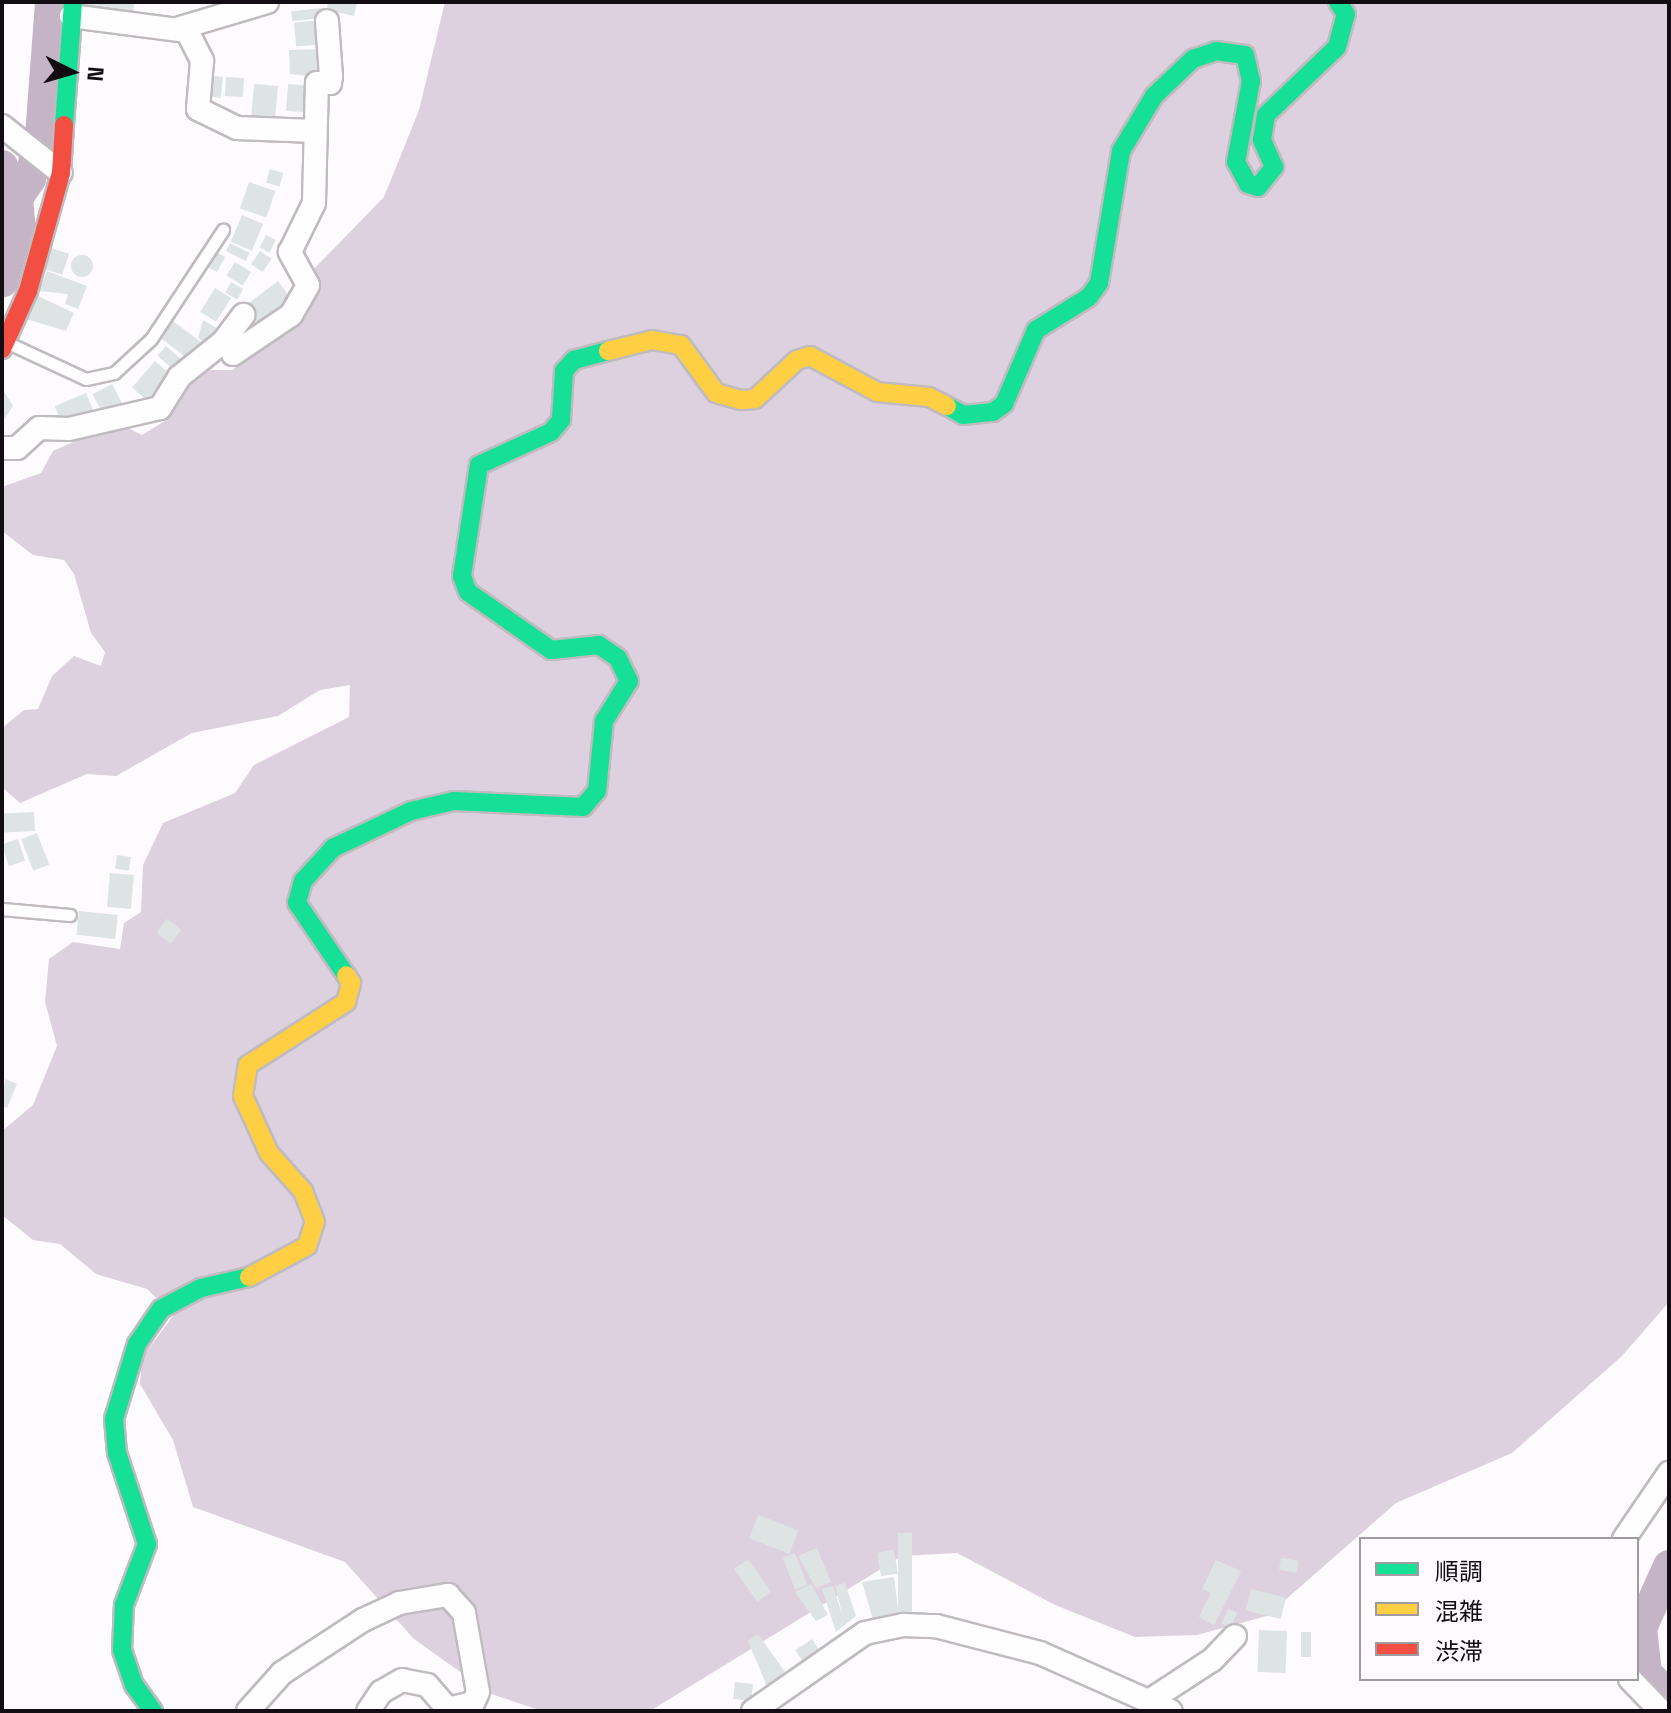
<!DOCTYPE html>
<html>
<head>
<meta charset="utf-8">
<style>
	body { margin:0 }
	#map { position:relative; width:1671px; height:1713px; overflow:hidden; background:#fdfbfd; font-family:"Space Grotesk","Noto Sans JP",sans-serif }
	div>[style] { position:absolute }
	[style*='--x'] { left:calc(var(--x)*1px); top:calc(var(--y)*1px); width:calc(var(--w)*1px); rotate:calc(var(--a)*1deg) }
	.forest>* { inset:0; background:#ded1df }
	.river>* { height:32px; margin:-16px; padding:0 16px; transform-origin:16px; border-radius:16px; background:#c4b4c6 }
	.building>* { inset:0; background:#dee4e3; transform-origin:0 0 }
	.round { border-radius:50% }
	.roads { filter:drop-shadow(2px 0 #bfbbbf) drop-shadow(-2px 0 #bfbbbf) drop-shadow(0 2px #bfbbbf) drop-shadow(0 -2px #bfbbbf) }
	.lane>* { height:11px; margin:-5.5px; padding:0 5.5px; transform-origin:5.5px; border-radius:5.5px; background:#fffeff }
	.street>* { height:22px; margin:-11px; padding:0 11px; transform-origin:11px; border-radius:11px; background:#fffeff }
	.fast>* { height:18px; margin:-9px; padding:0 9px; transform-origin:9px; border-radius:9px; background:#16e098 }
	.slow>* { height:18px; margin:-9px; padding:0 9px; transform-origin:9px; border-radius:9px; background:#ffcf43 }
	.jam>* { height:18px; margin:-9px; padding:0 9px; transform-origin:9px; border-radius:9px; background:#f24e42 }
	span { translate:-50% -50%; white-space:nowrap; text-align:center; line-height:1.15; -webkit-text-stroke:8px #fefafe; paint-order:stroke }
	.frame { position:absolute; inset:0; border:4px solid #120c13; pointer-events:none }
	.legend { position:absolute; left:1359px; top:1537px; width:280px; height:144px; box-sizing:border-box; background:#fefafe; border:2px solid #a09ba0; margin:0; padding:10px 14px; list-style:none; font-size:24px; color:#120c13 }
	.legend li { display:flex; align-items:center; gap:16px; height:40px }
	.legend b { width:40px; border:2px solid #a09ba0 }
	.north { position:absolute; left:32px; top:32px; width:80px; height:80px; -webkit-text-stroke:6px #fefafe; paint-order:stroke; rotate:95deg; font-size:22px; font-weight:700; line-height:32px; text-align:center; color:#120c13 }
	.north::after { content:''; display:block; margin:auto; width:28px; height:36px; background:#120c13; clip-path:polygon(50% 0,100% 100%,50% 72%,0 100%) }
</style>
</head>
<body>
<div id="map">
	<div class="forest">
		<div style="clip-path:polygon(445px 2px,1669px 2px,1669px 1302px,1622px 1356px,1512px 1453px,1396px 1503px,1267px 1616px,1197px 1635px,1135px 1637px,1055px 1605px,957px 1553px,902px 1556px,650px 1711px,542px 1711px,491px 1694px,414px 1639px,345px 1562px,193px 1507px,173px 1440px,140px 1384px,142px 1357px,174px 1315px,147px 1289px,96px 1274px,60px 1244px,33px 1240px,2px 1215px,2px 1131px,33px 1105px,57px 1046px,45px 1002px,49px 959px,73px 942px,120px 949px,124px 923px,141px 912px,143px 865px,163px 823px,235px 793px,254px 765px,349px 717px,350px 685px,320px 690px,278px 716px,192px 733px,116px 776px,87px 774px,20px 803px,3px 788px,2px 728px,24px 710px,38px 709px,52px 676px,74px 656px,101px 666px,105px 652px,91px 633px,74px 574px,64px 560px,33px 555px,2px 531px,2px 487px,41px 473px,53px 451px,102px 429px,128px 428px,142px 435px,168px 419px,191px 384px,210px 370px,233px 370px,312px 271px,384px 197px,419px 110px)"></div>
	</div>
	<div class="river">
		<div style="--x:2;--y:166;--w:35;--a:65"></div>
		<div style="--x:17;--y:198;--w:24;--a:85"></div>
		<div style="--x:19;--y:222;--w:62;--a:105.8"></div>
		<div style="--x:17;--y:198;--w:23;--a:-56"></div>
		<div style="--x:30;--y:179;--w:44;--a:-75.7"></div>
		<div style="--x:41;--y:136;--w:134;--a:-85.7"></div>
		<div style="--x:1669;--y:1566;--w:68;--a:114.3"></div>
		<div style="--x:1641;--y:1628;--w:45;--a:83.7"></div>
		<div style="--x:1646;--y:1673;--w:33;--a:45"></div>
	</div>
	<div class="building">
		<div style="clip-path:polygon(87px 2px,134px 2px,133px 15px,87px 5px)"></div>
		<div style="clip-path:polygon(328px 2px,357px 2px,354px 16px,327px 10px)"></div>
		<div style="left:321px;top:8px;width:10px;height:30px;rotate:84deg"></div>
		<div style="left:323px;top:20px;width:24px;height:29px;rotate:85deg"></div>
		<div style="clip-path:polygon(322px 49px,326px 78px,290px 74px,289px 50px)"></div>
		<div style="left:205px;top:75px;width:18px;height:21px;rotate:6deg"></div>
		<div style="left:226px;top:77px;width:18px;height:19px;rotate:3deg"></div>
		<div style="left:254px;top:84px;width:24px;height:38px;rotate:5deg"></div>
		<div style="left:288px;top:84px;width:27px;height:27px;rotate:4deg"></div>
		<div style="left:270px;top:169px;width:14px;height:14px;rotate:17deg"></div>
		<div style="left:249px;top:182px;width:28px;height:28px;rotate:19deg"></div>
		<div style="left:242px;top:215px;width:23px;height:29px;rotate:23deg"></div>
		<div style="left:266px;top:235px;width:11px;height:14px;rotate:27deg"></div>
		<div style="left:230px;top:243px;width:22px;height:9px;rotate:27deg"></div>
		<div style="left:51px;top:248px;width:19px;height:22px;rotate:18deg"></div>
		<div style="left:210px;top:249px;width:17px;height:17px;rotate:28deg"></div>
		<div style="left:260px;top:251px;width:14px;height:16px;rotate:34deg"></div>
		<div class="round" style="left:71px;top:255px;width:22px;height:22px"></div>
		<div style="left:235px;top:262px;width:19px;height:16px;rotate:32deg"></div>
		<div style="clip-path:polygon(47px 271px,87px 286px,78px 309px,65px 304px,68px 294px,39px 291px)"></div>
		<div style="left:278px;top:281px;width:25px;height:41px;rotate:53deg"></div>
		<div style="left:231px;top:282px;width:14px;height:12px;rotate:30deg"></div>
		<div style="left:215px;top:288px;width:19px;height:28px;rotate:32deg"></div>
		<div style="clip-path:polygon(36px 295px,74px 313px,66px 331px,26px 319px)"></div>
		<div style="clip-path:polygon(203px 320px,220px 330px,211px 346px,198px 338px)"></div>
		<div style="left:173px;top:321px;width:38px;height:21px;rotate:37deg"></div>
		<div style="left:166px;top:346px;width:21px;height:13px;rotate:41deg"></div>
		<div style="left:155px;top:361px;width:23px;height:35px;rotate:41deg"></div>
		<div style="left:112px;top:384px;width:21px;height:22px;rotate:62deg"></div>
		<div style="clip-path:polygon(2px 388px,13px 406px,2px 423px)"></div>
		<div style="left:86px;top:393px;width:21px;height:34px;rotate:67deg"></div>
		<div style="left:34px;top:812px;width:19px;height:31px;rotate:87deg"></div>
		<div style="left:37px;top:833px;width:34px;height:17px;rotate:69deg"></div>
		<div style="left:18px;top:839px;width:23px;height:17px;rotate:72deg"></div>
		<div style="left:117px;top:855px;width:14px;height:14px;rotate:8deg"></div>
		<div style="left:110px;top:873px;width:24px;height:34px;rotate:5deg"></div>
		<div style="left:79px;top:911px;width:39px;height:24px;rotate:6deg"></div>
		<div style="left:167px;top:919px;width:18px;height:17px;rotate:38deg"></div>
		<div style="clip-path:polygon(5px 1079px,17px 1084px,7px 1108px,2px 1105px)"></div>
		<div style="left:758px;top:1515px;width:43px;height:25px;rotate:21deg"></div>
		<div style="left:898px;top:1533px;width:14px;height:85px"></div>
		<div style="clip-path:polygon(817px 1548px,831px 1582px,816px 1588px,798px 1556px)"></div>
		<div style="left:894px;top:1550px;width:24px;height:17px;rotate:81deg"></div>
		<div style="left:795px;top:1553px;width:34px;height:13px;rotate:69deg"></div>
		<div style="left:1281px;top:1558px;width:18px;height:12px;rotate:9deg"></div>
		<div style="left:748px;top:1559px;width:40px;height:17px;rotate:55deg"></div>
		<div style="clip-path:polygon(1216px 1560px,1241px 1571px,1214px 1625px,1199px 1617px,1211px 1593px,1202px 1589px)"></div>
		<div style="clip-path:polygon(894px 1577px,899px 1617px,873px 1620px,862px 1582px)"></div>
		<div style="clip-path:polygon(845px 1583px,856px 1616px,836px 1632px,822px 1589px,833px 1586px,843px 1617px,835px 1586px)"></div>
		<div style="clip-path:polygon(811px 1584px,828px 1615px,816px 1621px,795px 1592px)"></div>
		<div style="left:1251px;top:1589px;width:36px;height:22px;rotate:14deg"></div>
		<div style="left:1228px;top:1609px;width:10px;height:16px;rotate:24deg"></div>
		<div style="left:1259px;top:1630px;width:28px;height:42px;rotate:2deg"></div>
		<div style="left:1301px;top:1632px;width:10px;height:25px"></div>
		<div style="clip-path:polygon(758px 1634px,788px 1676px,768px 1689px,748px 1641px)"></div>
		<div style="left:812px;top:1639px;width:17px;height:20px;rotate:57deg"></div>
		<div style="left:735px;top:1682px;width:18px;height:17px;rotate:6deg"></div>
	</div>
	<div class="roads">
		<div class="lane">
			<div style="--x:6;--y:342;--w:88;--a:24.8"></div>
			<div style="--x:86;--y:379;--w:29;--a:-12"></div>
			<div style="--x:114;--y:373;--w:50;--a:-42.6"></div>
			<div style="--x:151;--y:339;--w:131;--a:-56.6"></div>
			<div style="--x:2;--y:909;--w:68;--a:5"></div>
		</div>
		<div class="street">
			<div style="--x:71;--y:16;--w:117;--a:7.4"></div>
			<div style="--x:187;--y:31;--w:34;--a:63"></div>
			<div style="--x:202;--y:61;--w:48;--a:94.8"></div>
			<div style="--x:198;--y:109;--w:43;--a:26"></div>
			<div style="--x:237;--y:128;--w:78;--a:2.2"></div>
			<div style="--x:180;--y:28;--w:91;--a:-16.6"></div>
			<div style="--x:2;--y:126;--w:75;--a:38.5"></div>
			<div style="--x:233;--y:354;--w:70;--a:-33.9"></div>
			<div style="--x:291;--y:315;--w:34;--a:-60"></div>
			<div style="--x:308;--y:285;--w:38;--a:-119"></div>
			<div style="--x:290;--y:252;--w:55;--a:-63.9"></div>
			<div style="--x:314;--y:203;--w:120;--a:-88.6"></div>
			<div style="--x:317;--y:83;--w:13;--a:0"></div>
			<div style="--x:330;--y:83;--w:7;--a:-82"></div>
			<div style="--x:331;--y:76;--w:55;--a:-94.2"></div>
			<div style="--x:2;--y:448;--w:15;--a:0"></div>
			<div style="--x:17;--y:448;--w:30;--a:-42"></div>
			<div style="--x:39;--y:428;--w:30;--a:2"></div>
			<div style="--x:69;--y:429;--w:93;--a:-13"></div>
			<div style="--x:160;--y:408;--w:36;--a:-58"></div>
			<div style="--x:179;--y:377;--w:56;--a:-38.5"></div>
			<div style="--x:223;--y:342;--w:34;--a:-53"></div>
			<div style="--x:1624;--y:1539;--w:80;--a:-55.7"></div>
			<div style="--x:1630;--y:1679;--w:45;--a:45.9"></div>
			<div style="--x:1149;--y:1701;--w:75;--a:-33.1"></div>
			<div style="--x:1212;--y:1660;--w:33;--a:-46"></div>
			<div style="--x:248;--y:1711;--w:51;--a:-48.2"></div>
			<div style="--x:282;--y:1673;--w:97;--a:-33.2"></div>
			<div style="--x:363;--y:1620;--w:40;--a:-25"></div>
			<div style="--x:399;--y:1603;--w:50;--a:-9.3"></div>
			<div style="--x:448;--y:1595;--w:24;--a:48"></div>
			<div style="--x:464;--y:1613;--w:80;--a:80"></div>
			<div style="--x:478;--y:1692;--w:12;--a:114"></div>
			<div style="--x:473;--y:1703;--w:26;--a:167"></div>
			<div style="--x:448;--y:1709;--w:32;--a:-131"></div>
			<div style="--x:427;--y:1685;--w:25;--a:-169"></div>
			<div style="--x:402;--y:1680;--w:24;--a:150"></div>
			<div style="--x:381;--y:1692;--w:23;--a:124"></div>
			<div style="--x:753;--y:1711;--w:136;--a:-34.9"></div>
			<div style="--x:865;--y:1633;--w:39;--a:-12"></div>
			<div style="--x:903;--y:1625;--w:33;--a:2"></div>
			<div style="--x:936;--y:1626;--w:107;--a:14.6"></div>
			<div style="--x:1040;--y:1653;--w:143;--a:23.9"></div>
		</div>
		<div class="fast">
			<div style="--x:64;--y:125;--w:123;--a:-85.8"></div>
			<div style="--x:947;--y:406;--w:18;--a:29"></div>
			<div style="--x:963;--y:415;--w:30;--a:-6"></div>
			<div style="--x:993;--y:412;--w:14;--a:-36"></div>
			<div style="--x:1004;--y:404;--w:81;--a:-66.6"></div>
			<div style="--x:1036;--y:330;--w:62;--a:-31.9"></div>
			<div style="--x:1089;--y:297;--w:17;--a:-54"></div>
			<div style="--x:1099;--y:283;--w:134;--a:-80.5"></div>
			<div style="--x:1121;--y:151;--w:64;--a:-59"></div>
			<div style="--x:1154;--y:96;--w:54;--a:-43.5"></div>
			<div style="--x:1193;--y:59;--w:24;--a:-19"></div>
			<div style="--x:1216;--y:51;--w:29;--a:8"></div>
			<div style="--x:1245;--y:55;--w:27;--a:77"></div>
			<div style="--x:1251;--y:81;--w:82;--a:100.5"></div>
			<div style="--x:1236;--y:162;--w:25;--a:61"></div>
			<div style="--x:1248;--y:184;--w:10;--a:17"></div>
			<div style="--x:1258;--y:187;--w:26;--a:-51"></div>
			<div style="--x:1274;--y:167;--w:30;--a:-114"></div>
			<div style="--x:1262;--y:140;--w:25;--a:-81"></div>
			<div style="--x:1266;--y:115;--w:98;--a:-43.8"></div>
			<div style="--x:1337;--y:47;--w:34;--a:-75"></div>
			<div style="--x:1346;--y:14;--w:14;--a:-124"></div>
			<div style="--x:346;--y:975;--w:87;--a:-124.2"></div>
			<div style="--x:297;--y:903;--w:23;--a:-75"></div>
			<div style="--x:303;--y:881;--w:45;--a:-47.7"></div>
			<div style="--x:333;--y:848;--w:86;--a:-25.4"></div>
			<div style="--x:411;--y:811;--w:44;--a:-13.1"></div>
			<div style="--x:454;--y:801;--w:129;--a:2.7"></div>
			<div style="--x:583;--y:807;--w:21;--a:-49"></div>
			<div style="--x:597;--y:791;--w:70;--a:-84.3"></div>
			<div style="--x:604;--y:721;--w:47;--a:-58"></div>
			<div style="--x:629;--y:681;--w:25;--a:-116"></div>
			<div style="--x:618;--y:658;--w:23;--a:-146"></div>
			<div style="--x:599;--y:645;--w:48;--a:174.1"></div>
			<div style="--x:551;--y:650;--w:101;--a:-145.1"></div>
			<div style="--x:468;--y:592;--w:17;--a:-111"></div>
			<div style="--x:462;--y:576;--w:112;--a:-81.3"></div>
			<div style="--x:479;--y:465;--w:79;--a:-24.6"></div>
			<div style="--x:551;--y:432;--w:16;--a:-50"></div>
			<div style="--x:561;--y:420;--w:49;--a:-86.5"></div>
			<div style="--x:564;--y:371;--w:15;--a:-48"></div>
			<div style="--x:574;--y:360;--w:35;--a:-15"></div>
			<div style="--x:153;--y:1711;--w:32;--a:-126"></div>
			<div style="--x:134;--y:1685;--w:37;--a:-109"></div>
			<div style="--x:122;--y:1650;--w:45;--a:-87.5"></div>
			<div style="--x:124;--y:1605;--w:65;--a:-69.3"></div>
			<div style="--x:147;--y:1544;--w:96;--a:-108.2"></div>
			<div style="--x:117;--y:1453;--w:34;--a:-95"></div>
			<div style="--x:114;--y:1419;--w:78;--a:-73"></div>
			<div style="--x:137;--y:1344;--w:42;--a:-55.6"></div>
			<div style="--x:161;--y:1309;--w:45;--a:-27.7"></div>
			<div style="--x:201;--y:1288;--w:49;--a:-12.9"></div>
		</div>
		<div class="slow">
			<div style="--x:608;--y:351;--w:45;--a:-14"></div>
			<div style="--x:652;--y:340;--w:29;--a:10"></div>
			<div style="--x:681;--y:345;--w:59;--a:53.9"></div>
			<div style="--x:716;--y:393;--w:26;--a:16"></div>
			<div style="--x:741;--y:400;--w:14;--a:-4"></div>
			<div style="--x:755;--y:399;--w:57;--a:-42.9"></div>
			<div style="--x:797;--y:360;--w:14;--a:-17"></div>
			<div style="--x:810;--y:356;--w:76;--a:28.2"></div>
			<div style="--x:877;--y:392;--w:52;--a:5.5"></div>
			<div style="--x:929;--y:397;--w:20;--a:27"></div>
			<div style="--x:249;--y:1277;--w:66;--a:-28.1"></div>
			<div style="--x:307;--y:1246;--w:25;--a:-72"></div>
			<div style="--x:315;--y:1222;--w:33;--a:-111"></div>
			<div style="--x:303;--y:1191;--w:51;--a:-131.8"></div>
			<div style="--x:269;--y:1153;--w:63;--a:-114.5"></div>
			<div style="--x:243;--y:1096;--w:31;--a:-81"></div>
			<div style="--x:248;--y:1065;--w:117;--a:-32.7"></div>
			<div style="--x:346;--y:1002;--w:20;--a:-75"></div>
			<div style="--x:351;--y:983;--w:9;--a:-122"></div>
		</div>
		<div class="jam">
			<div style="--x:2;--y:349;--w:64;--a:-65.9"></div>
			<div style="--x:28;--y:291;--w:123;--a:-74.4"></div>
			<div style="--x:61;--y:173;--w:48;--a:-86.4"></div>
		</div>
	</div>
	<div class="frame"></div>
	<ul class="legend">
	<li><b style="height:10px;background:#16e098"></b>順調</li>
	<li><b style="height:10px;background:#ffcf43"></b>混雑</li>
	<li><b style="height:10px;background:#f24e42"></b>渋滞</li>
	</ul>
	<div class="north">N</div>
</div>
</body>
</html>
